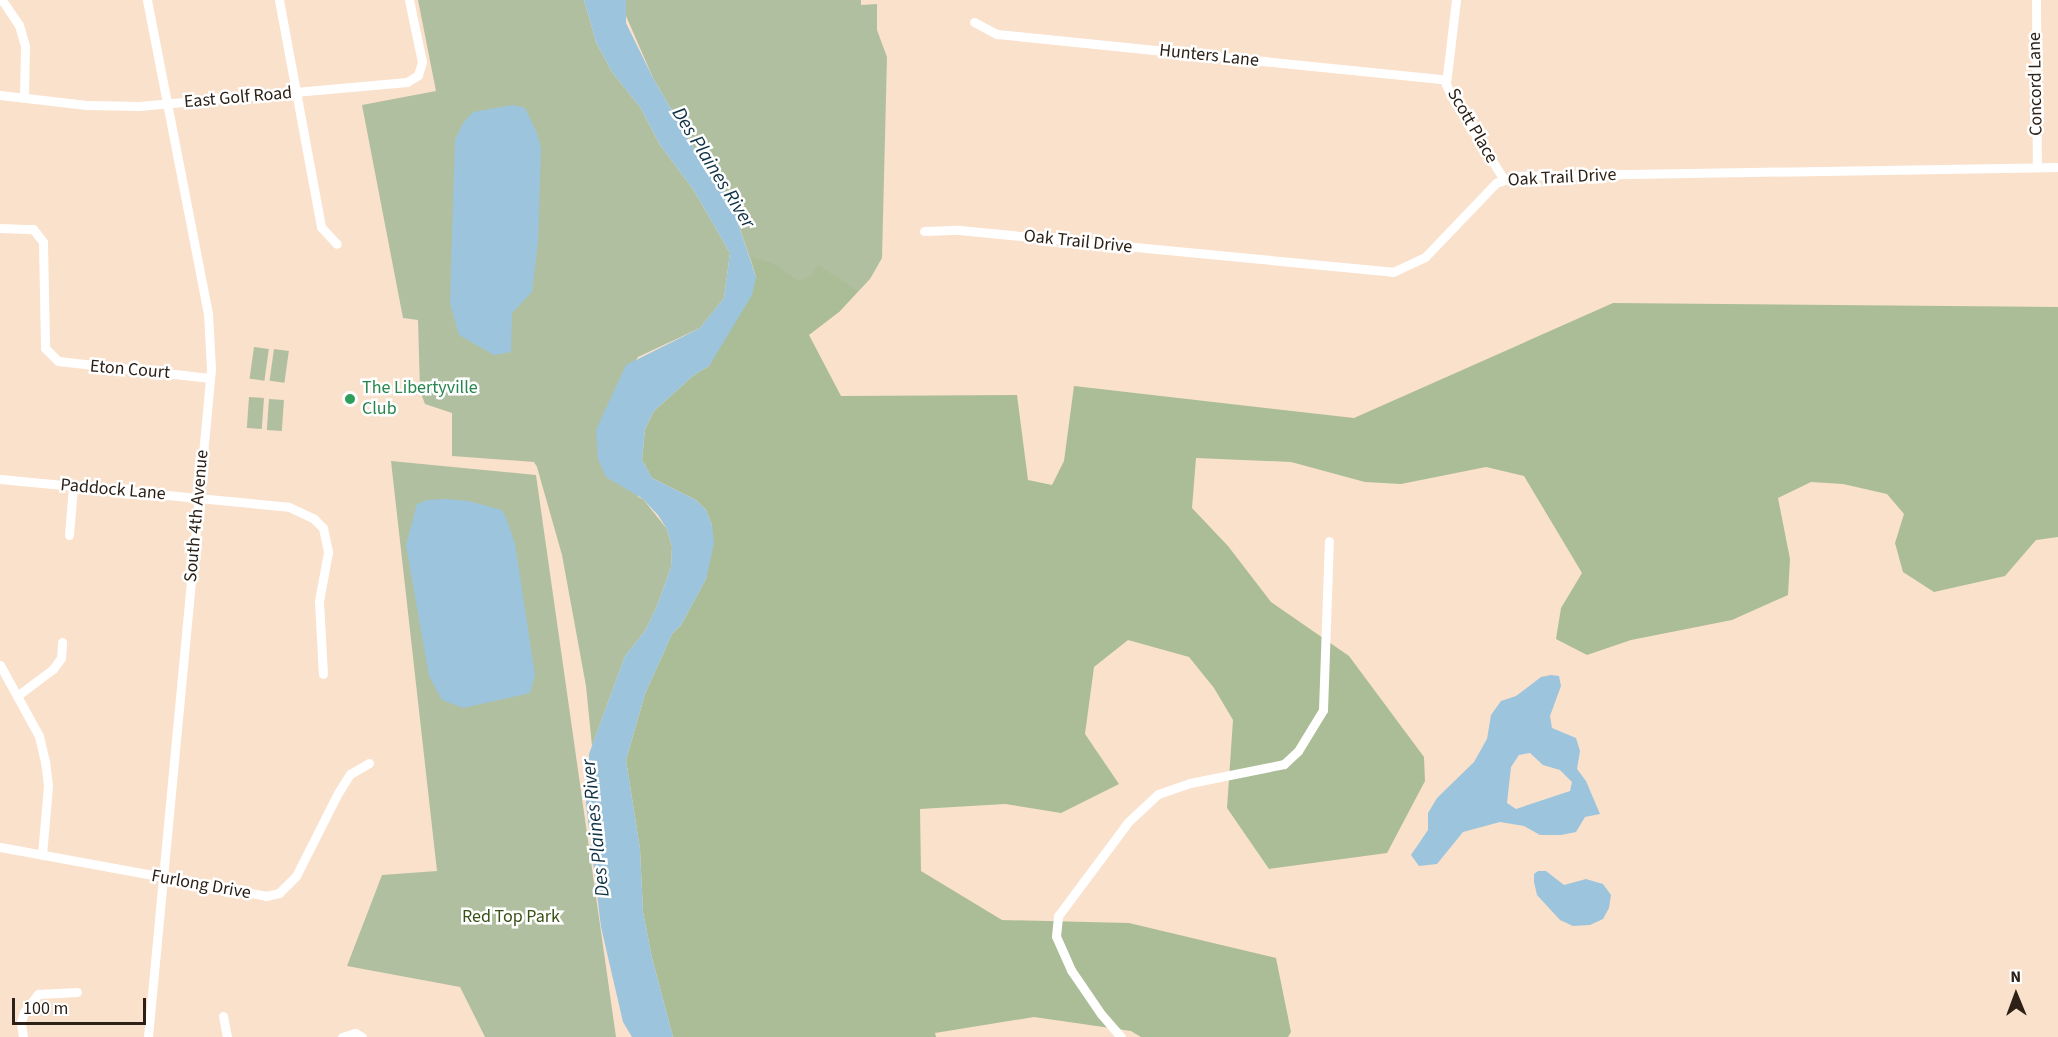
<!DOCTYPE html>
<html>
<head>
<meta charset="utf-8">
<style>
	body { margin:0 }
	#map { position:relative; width:2058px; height:1037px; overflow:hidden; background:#fae1cc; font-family:"Source Sans 3",sans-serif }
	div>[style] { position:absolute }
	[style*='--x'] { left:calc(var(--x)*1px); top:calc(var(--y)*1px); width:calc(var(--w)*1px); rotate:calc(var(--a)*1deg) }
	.green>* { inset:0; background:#b1bfa1; transform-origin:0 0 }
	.forest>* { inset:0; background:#abbd97 }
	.water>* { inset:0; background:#9cc4dd }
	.minor>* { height:9px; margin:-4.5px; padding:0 4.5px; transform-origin:4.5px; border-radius:4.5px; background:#fff }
	.dots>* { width:16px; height:16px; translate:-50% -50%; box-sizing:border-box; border:3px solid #fff; border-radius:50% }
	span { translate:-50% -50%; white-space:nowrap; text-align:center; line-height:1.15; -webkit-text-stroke:5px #fff; paint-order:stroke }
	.street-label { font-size:18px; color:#2c2017 }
	.leisure-label { font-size:18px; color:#27864d }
	.left { translate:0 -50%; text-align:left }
	.park-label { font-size:18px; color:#395017 }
	.water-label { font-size:20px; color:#0f3144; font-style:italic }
	.north { position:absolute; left:1986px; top:965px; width:60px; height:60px; -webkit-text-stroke:4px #fff; paint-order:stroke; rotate:359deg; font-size:16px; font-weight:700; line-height:24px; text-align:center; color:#2c2017 }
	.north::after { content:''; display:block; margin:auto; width:21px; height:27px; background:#2c2017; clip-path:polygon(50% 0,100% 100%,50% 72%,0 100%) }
	.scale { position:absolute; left:12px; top:998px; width:134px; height:27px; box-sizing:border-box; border:3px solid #2c2017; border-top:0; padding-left:8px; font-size:18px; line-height:21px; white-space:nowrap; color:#2c2017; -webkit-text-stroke:4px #fff; paint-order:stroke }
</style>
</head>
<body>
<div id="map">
	<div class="green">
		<div style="clip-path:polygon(418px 0,584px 0,596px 42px,612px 72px,640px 107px,660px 145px,693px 189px,730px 253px,724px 298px,700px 328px,638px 357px,606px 409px,638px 497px,643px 499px,667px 529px,672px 547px,671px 567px,657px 606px,645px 631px,625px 656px,592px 746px,586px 686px,562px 555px,537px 467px,534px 462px,452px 456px,452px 413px,425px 404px,420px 391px,418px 320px,403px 318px,362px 105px,436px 91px)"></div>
		<div style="clip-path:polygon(626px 0,861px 0,861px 5px,877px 4px,877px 30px,887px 57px,882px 258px,870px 279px,839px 312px,756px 276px,729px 197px,702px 162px,653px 78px,626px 16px)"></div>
		<div style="left:254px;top:347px;width:15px;height:32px;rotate:8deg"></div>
		<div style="left:274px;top:349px;width:15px;height:32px;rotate:8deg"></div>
		<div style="left:249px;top:397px;width:15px;height:31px;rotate:4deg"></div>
		<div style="left:269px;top:399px;width:15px;height:31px;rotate:4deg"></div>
		<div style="clip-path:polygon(391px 461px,536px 475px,616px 1037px,485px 1037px,460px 987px,347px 966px,382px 875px,437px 871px)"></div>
	</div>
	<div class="forest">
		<div style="clip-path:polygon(751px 257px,775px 264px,798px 281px,811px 276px,818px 265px,858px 291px,839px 312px,809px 335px,841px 396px,1017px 395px,1028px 480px,1052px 485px,1064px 461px,1074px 386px,1354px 418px,1613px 303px,2058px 307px,2058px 537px,2036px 540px,2005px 576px,1934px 592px,1903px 572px,1895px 543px,1904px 514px,1887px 494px,1843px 484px,1811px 482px,1778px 498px,1790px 559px,1788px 595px,1732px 620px,1631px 640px,1587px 655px,1556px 639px,1561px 608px,1582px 573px,1524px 476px,1486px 467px,1401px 484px,1365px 482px,1291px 462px,1196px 458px,1192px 508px,1228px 546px,1271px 602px,1349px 656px,1424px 757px,1425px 781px,1387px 853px,1269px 869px,1227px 808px,1233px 720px,1214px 688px,1189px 657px,1128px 640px,1094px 667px,1085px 734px,1119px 784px,1061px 813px,1005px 804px,920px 809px,921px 871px,1002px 920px,1129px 923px,1276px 958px,1291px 1032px,1288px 1037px,1141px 1037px,1131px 1031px,1034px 1017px,935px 1033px,936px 1037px,673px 1037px,652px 958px,643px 912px,640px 849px,626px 760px,645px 694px,672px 634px,681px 625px,706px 579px,712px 525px,706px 510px,696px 500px,652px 478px,642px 460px,645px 429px,654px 411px,694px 375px,709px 366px,756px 277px)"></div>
	</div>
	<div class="water">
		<div style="clip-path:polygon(584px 0,626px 0,626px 23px,653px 78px,702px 162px,729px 197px,756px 277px,752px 295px,709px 366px,694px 375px,654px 411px,645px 429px,642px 460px,652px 478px,696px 500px,706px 510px,712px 525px,714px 544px,706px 579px,681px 625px,672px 634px,645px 694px,626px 760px,640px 849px,643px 912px,652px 958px,673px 1037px,632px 1037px,623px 1022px,601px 927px,586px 804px,589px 754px,625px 656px,645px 631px,657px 606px,671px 567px,672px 547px,667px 529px,658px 515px,643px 499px,606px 477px,598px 459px,596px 430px,626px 365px,700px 328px,724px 298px,730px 253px,693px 189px,660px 145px,640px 107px,612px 72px,596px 42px)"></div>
		<div style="clip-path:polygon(513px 105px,525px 108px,537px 133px,541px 148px,538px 242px,532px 292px,512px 313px,511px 352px,494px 355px,459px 335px,450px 303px,455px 140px,463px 123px,473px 112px)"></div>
		<div style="clip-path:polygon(445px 499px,468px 501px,502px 510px,507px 520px,515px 544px,535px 675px,530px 693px,463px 708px,442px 700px,429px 676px,406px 545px,417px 504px,428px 500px)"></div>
		<div style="clip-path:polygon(evenodd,1551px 675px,1559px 676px,1561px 686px,1550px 716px,1552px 728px,1576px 738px,1580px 751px,1577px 769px,1586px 781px,1600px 814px,1585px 817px,1576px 832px,1561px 835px,1540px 835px,1524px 826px,1500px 822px,1463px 832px,1437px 864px,1419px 866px,1411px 855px,1428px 830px,1428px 813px,1437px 798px,1474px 762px,1487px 739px,1491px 715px,1501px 701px,1516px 696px,1541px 677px,1551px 675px,1530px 753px,1543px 765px,1560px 770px,1572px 782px,1570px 791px,1516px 809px,1507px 803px,1511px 767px,1519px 755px,1530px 753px)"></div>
		<div style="clip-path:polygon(1538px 871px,1546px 871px,1564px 885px,1586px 879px,1603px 884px,1611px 895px,1609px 908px,1603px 919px,1590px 925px,1573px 926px,1560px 920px,1537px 895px,1534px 882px,1534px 874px)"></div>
	</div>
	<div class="minor">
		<div style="--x:2;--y:0;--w:30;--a:56"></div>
		<div style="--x:19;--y:25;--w:22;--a:74"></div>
		<div style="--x:25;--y:46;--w:51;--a:91.1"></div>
		<div style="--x:147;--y:0;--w:319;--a:79"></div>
		<div style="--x:208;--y:313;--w:56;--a:86.9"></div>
		<div style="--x:211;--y:369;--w:671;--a:95.39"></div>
		<div style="--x:279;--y:0;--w:231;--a:79.5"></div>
		<div style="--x:321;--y:227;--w:23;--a:47"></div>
		<div style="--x:1456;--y:0;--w:85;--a:96.8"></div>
		<div style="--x:1446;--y:84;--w:13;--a:67"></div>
		<div style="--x:1451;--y:96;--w:97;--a:57.6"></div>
		<div style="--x:2036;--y:0;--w:167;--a:89.7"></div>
		<div style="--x:974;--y:22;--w:26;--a:28"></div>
		<div style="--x:997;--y:34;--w:451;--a:5.8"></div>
		<div style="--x:0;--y:95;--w:87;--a:6.6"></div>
		<div style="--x:86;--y:105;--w:53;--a:1.1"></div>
		<div style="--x:139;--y:106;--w:269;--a:-5.1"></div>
		<div style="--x:407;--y:82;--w:13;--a:-32"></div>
		<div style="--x:418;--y:75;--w:14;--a:-73"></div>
		<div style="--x:422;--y:62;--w:63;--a:-101.8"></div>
		<div style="--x:0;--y:228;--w:33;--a:2"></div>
		<div style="--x:33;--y:229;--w:16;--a:52"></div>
		<div style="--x:43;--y:242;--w:106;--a:88.9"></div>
		<div style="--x:45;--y:348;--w:18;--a:45"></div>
		<div style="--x:58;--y:361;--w:153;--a:6.4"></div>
		<div style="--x:924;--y:231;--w:35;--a:-2"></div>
		<div style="--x:959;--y:230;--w:436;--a:5.5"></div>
		<div style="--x:1393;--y:272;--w:35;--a:-25"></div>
		<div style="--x:1425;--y:257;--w:103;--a:-46.2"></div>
		<div style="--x:1496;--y:183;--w:20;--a:-20"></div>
		<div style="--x:1515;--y:176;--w:543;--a:-0.95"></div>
		<div style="--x:0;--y:479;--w:290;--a:5.5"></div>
		<div style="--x:289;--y:507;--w:26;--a:25"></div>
		<div style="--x:313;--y:518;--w:14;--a:45"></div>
		<div style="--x:323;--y:528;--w:25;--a:78"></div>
		<div style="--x:328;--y:552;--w:50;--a:100.4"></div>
		<div style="--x:319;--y:601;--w:73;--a:86.9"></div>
		<div style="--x:69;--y:535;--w:49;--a:-85.3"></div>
		<div style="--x:0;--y:665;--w:81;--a:61.2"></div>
		<div style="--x:39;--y:736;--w:26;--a:77"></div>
		<div style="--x:45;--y:761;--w:25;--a:83"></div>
		<div style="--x:48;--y:786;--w:69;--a:95"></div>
		<div style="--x:17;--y:696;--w:45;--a:-36.9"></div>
		<div style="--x:53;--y:669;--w:14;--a:-54"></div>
		<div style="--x:61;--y:658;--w:16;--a:-86"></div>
		<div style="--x:0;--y:847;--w:270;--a:10.4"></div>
		<div style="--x:266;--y:896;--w:13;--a:-13"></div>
		<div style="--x:279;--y:893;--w:24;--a:-45"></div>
		<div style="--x:296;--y:876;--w:93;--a:-63.2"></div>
		<div style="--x:338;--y:793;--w:22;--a:-58"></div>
		<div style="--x:350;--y:774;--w:22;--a:-30"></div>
		<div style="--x:223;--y:1016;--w:21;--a:79"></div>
		<div style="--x:23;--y:1037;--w:15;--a:-98"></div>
		<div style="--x:21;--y:1022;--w:10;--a:-73"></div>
		<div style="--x:24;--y:1012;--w:23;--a:-52"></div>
		<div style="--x:38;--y:994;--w:39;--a:-3"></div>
		<div style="--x:342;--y:1037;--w:14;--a:-17"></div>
		<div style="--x:355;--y:1033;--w:8;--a:30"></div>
		<div style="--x:1121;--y:1037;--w:30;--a:-131"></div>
		<div style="--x:1101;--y:1014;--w:53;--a:-124.3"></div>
		<div style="--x:1071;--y:970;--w:37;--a:-114"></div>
		<div style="--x:1056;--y:936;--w:20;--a:-84"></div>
		<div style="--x:1058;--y:916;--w:117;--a:-53.3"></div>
		<div style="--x:1128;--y:822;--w:41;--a:-43"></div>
		<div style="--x:1158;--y:794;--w:34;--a:-19"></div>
		<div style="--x:1190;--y:783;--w:96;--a:-11.4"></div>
		<div style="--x:1284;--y:764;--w:19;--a:-43"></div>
		<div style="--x:1298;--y:751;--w:48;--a:-58.6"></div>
		<div style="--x:1323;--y:710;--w:169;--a:-88"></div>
	</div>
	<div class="dots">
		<div style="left:350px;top:399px;background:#2e9e5b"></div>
	</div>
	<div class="street-label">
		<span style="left:1209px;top:56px;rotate:6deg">Hunters Lane</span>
		<span style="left:2036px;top:84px;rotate:-91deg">Concord Lane</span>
		<span style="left:238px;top:98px;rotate:-5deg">East Golf Road</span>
		<span style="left:1472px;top:126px;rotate:60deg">Scott Place</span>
		<span style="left:1562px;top:178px;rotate:-3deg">Oak Trail Drive</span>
		<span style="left:1078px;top:242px;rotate:6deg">Oak Trail Drive</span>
		<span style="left:130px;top:370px;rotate:5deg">Eton Court</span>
		<span style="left:113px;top:490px;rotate:5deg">Paddock Lane</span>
		<span style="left:197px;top:516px;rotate:-85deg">South 4th Avenue</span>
		<span style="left:201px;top:885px;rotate:10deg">Furlong Drive</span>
	</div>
	<div class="leisure-label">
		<span class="left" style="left:362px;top:399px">The Libertyville<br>Club</span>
	</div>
	<div class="park-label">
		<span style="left:511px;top:917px">Red Top Park</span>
	</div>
	<div class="water-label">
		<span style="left:713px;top:168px;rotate:58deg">Des Plaines River</span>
		<span style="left:596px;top:828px;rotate:-96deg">Des Plaines River</span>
	</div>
	<div class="north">N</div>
	<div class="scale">100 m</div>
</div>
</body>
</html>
